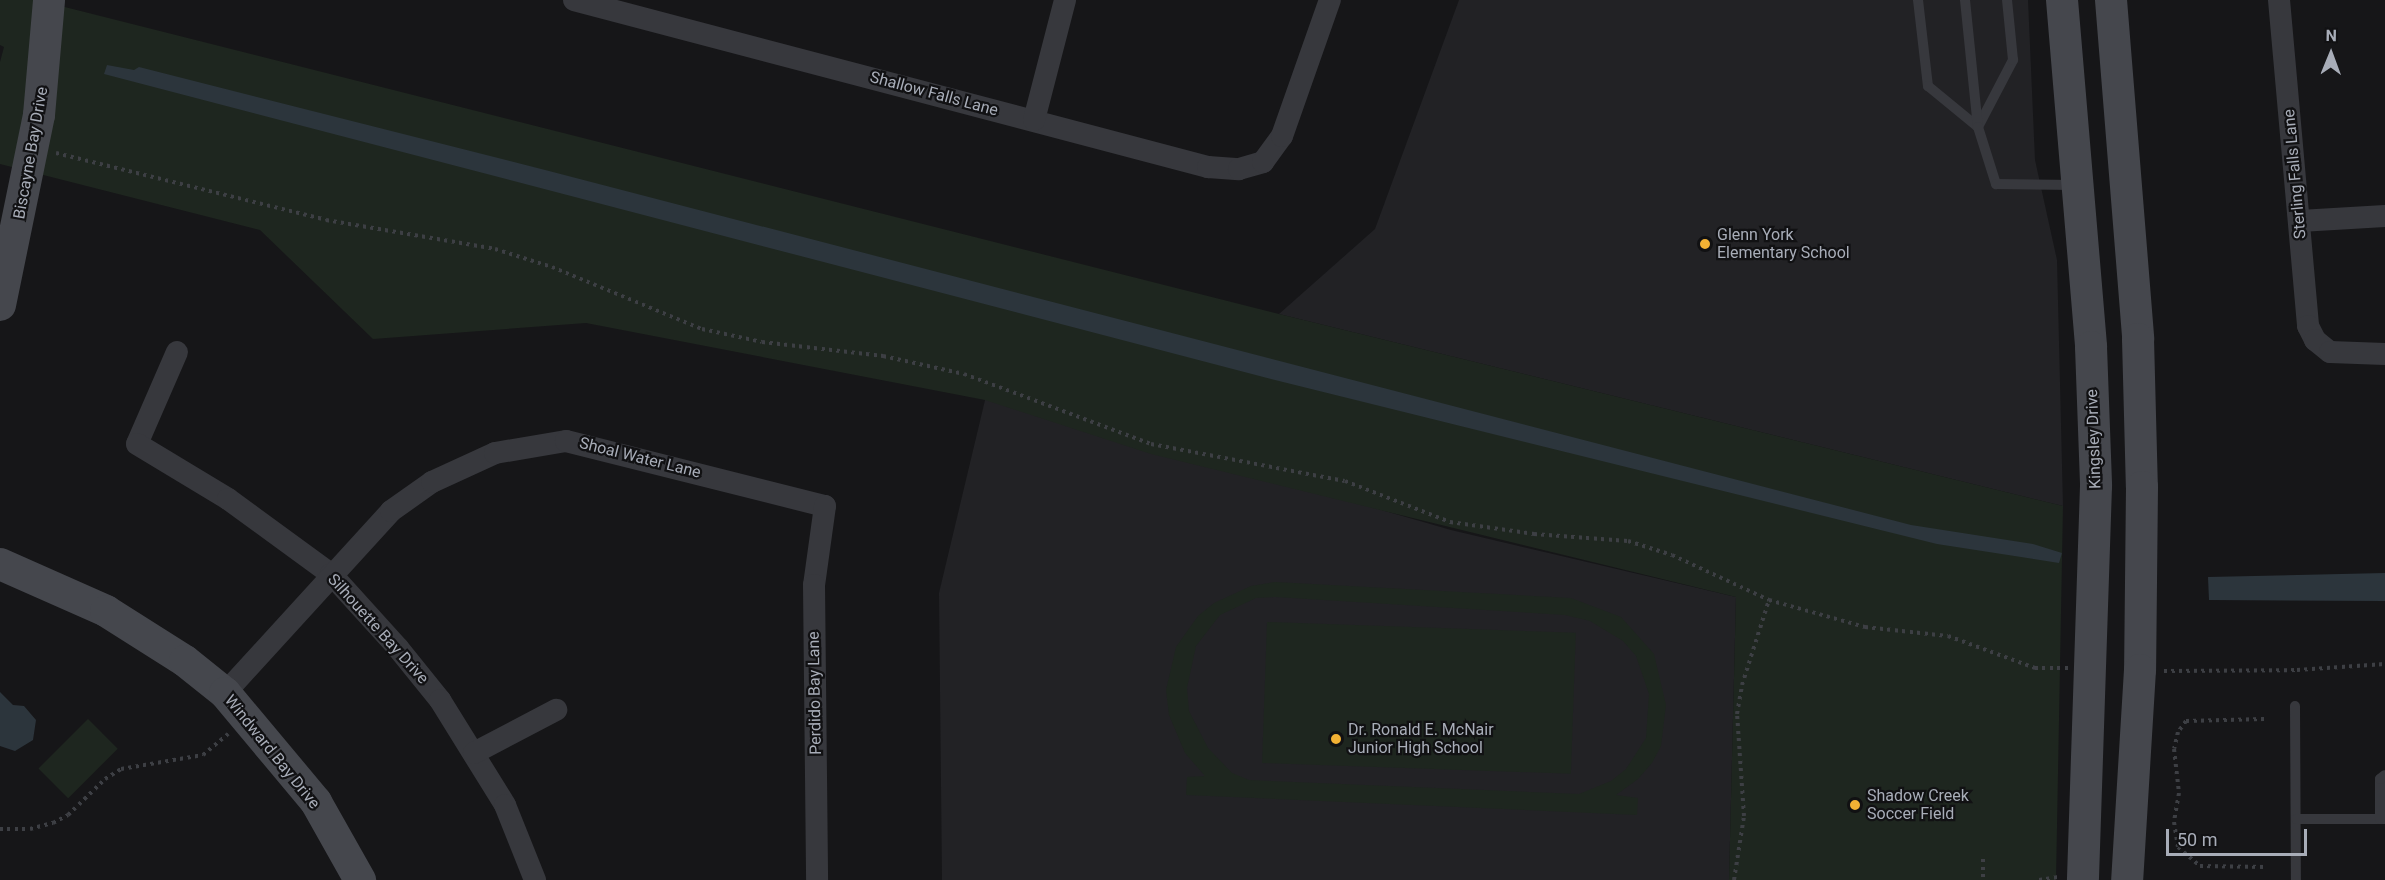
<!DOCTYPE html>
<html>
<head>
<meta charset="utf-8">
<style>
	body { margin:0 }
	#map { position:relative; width:2385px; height:880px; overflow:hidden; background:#161618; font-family:Roboto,sans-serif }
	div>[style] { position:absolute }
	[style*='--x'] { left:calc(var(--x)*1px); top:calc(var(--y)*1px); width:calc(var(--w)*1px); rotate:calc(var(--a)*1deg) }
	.built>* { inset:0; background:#222225 }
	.green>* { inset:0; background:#1e261f; transform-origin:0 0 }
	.water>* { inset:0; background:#2c353c }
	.path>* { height:4px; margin-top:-2px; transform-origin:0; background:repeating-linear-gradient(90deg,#3d3f44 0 3px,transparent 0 7.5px) }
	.lane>* { height:10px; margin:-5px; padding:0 5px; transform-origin:5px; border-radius:5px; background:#37383d }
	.street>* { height:22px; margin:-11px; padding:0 11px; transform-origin:11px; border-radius:11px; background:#37383d }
	.secondary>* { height:32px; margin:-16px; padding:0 16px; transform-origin:16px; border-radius:16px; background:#45474d }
	.dots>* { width:16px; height:16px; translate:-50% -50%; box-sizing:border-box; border:3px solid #111113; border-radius:50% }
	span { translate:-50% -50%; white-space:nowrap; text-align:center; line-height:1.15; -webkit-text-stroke:4.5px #111113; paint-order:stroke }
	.street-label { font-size:16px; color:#a8adb8 }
	.poi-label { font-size:16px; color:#a8adb8 }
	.left { translate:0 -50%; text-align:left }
	.north { position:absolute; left:2301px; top:24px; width:60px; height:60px; -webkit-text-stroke:4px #111113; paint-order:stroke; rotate:1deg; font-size:16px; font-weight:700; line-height:24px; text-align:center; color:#a8adb8 }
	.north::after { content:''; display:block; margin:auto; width:21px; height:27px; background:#a8adb8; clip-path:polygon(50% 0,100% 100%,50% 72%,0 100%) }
	.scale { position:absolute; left:2166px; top:829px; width:141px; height:27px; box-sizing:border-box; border:3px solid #a8adb8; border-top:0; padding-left:8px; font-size:18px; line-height:21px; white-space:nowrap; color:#a8adb8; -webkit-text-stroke:4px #111113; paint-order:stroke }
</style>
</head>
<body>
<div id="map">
	<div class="built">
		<div style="clip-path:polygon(1459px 0,2028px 0,2035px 160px,2057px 260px,2063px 506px,1279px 314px,1375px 229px)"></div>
		<div style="clip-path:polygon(986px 396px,1451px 530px,1736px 597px,1729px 880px,942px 880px,939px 593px)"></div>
	</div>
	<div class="green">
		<div style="clip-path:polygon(0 0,37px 0,1279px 314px,2063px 506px,2056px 880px,1729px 880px,1736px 597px,1151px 454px,985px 400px,586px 323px,373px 339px,260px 230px,0 164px,0 62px,4px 47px,0 45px)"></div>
		<div style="clip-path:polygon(evenodd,1275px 582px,1571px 598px,1621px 617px,1654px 654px,1666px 705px,1661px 746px,1652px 763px,1638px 779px,1616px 795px,1638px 798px,1637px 815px,1186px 795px,1187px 777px,1205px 776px,1185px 753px,1169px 715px,1166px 690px,1176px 647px,1198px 616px,1214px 603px,1251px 586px,1275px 582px,1275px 597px,1565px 615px,1590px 621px,1623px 641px,1636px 656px,1649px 694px,1646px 738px,1626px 769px,1611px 781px,1579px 794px,1249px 780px,1232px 773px,1208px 748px,1189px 711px,1187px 688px,1196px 646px,1220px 615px,1256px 598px,1275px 597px)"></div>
		<div style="left:1267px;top:622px;width:309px;height:141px;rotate:2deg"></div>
		<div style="left:88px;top:719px;width:42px;height:70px;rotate:45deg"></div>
	</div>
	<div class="water">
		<div style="clip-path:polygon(107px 65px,134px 70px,139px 67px,549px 171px,1911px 525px,2033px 544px,2062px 553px,2059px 563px,1937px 544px,1279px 381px,104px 74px)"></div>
		<div style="clip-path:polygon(2385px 573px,2385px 601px,2209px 600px,2208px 577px)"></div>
		<div style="clip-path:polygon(0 692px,13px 705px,24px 706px,36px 720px,33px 740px,15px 751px,0 746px)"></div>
	</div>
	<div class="path">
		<div style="--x:56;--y:153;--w:278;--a:13.9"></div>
		<div style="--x:326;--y:220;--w:171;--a:9.7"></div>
		<div style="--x:495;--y:249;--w:60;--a:17.5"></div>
		<div style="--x:552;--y:267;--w:162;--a:22.5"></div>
		<div style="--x:702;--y:329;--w:61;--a:12.2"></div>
		<div style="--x:762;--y:342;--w:122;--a:6.6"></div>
		<div style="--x:883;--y:356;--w:83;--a:12.5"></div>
		<div style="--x:964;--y:374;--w:200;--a:20.5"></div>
		<div style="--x:1151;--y:444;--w:197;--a:10.8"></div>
		<div style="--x:1345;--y:481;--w:113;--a:21.3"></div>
		<div style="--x:1450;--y:522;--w:85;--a:8.1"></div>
		<div style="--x:1534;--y:534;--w:94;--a:4.3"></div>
		<div style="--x:1628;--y:541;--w:46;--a:17.7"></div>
		<div style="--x:1672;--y:555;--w:107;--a:24.9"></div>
		<div style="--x:1769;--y:600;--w:100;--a:15.7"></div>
		<div style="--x:1865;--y:627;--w:83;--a:6.2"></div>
		<div style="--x:1948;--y:636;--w:93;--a:20.2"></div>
		<div style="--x:2035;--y:668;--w:33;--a:0"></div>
		<div style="--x:2164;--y:671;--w:133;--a:-0.4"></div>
		<div style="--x:2297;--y:670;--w:88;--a:-3.9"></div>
		<div style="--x:2264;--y:719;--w:78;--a:178.5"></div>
		<div style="--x:2186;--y:721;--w:14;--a:126"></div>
		<div style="--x:2178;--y:732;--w:17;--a:103"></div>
		<div style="--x:2174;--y:749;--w:44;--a:83.5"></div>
		<div style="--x:2179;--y:793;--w:29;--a:100"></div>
		<div style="--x:2174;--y:822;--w:25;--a:81"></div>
		<div style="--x:2178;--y:847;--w:29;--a:41"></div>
		<div style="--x:2200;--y:866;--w:66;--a:0.9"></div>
		<div style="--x:0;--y:829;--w:30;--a:0"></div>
		<div style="--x:30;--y:829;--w:24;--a:-15"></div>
		<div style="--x:53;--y:823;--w:17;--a:-28"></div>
		<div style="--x:68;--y:815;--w:52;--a:-44.2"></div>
		<div style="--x:105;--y:779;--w:19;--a:-32"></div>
		<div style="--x:121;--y:769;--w:83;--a:-9.7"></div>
		<div style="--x:203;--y:755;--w:33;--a:-40"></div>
		<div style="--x:1983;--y:859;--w:21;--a:90"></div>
		<div style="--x:1734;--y:880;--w:65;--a:-81.1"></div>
		<div style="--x:1744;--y:816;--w:102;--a:-93.9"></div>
		<div style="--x:1737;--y:714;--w:29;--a:-80"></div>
		<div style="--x:1742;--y:685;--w:89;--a:-72.4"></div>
		<div style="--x:2039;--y:880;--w:20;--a:-9"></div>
	</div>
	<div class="lane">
		<div style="--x:1918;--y:0;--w:87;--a:83.4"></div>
		<div style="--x:1928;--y:86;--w:65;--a:39.4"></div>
		<div style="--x:1978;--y:127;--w:76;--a:-62.4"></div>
		<div style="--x:2013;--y:60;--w:60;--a:-95.7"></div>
		<div style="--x:1965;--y:0;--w:128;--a:84.2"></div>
		<div style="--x:1978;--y:127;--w:60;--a:72.5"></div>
		<div style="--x:1996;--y:184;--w:80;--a:0.7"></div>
		<div style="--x:2295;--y:706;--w:174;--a:89.7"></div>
		<div style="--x:2296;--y:819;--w:89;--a:0"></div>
		<div style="--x:2380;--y:819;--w:40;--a:-90"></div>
		<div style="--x:2380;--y:779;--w:6;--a:-39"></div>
	</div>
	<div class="street">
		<div style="--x:574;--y:0;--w:656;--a:14.76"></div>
		<div style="--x:1208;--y:167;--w:31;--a:4"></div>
		<div style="--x:1239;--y:169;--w:25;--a:-16"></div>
		<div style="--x:1263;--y:162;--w:32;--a:-54"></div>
		<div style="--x:1282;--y:136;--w:144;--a:-70.6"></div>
		<div style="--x:2279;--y:0;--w:327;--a:84.9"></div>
		<div style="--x:2308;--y:326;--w:16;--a:63"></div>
		<div style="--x:2315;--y:340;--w:19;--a:39"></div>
		<div style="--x:2330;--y:352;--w:55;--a:2.1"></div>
		<div style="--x:1034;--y:120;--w:124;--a:-75.5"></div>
		<div style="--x:2300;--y:221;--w:85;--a:-3.4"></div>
		<div style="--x:177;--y:352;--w:100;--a:113.5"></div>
		<div style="--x:137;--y:444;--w:106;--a:31.1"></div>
		<div style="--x:228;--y:499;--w:127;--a:36.1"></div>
		<div style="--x:331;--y:574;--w:100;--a:47.8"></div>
		<div style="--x:398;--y:648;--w:67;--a:51.1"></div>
		<div style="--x:440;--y:700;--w:123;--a:58.2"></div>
		<div style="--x:505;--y:805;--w:81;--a:68.2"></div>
		<div style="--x:225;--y:693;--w:246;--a:-47.6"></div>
		<div style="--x:391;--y:511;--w:50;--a:-35.3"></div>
		<div style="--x:432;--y:482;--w:69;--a:-24.7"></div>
		<div style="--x:495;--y:453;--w:72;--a:-9.6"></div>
		<div style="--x:566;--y:441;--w:267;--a:14.1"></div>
		<div style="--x:825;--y:506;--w:80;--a:97.9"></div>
		<div style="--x:814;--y:585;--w:295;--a:89.4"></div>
		<div style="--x:474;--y:753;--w:93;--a:-27.7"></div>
	</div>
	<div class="secondary">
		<div style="--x:2062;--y:0;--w:348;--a:85.2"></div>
		<div style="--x:2091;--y:347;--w:139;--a:87.9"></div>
		<div style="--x:2096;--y:486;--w:394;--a:91.9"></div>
		<div style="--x:2111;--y:0;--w:340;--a:85.4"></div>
		<div style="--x:2138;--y:339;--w:148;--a:88.5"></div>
		<div style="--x:2142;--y:487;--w:183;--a:90.6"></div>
		<div style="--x:2140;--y:670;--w:210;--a:93.5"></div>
		<div style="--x:0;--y:305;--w:194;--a:-78.4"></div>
		<div style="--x:39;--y:115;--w:115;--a:-85"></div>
		<div style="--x:0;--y:564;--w:116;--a:23.9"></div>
		<div style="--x:106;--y:611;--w:93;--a:32.3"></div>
		<div style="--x:185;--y:661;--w:51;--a:38.7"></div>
		<div style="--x:225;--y:693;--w:142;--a:50.1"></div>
		<div style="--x:316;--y:802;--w:90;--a:60.6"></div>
	</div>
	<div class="dots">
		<div style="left:1705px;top:244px;background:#f2b134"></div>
		<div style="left:1336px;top:739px;background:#f2b134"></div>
		<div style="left:1855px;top:805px;background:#f2b134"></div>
	</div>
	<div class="street-label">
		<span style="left:934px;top:94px;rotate:15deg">Shallow Falls Lane</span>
		<span style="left:31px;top:153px;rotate:-80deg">Biscayne Bay Drive</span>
		<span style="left:2295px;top:174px;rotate:-95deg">Sterling Falls Lane</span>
		<span style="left:2094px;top:439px;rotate:-92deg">Kingsley Drive</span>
		<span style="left:640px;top:458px;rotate:14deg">Shoal Water Lane</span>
		<span style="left:378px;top:629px;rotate:48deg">Silhouette Bay Drive</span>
		<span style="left:815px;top:693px;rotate:-91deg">Perdido Bay Lane</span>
		<span style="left:272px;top:752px;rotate:51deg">Windward Bay Drive</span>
	</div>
	<div class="poi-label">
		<span class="left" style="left:1717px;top:244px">Glenn York<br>Elementary School</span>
		<span class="left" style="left:1348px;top:739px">Dr. Ronald E. McNair<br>Junior High School</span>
		<span class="left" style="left:1867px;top:805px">Shadow Creek<br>Soccer Field</span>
	</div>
	<div class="north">N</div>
	<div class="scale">50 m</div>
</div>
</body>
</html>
